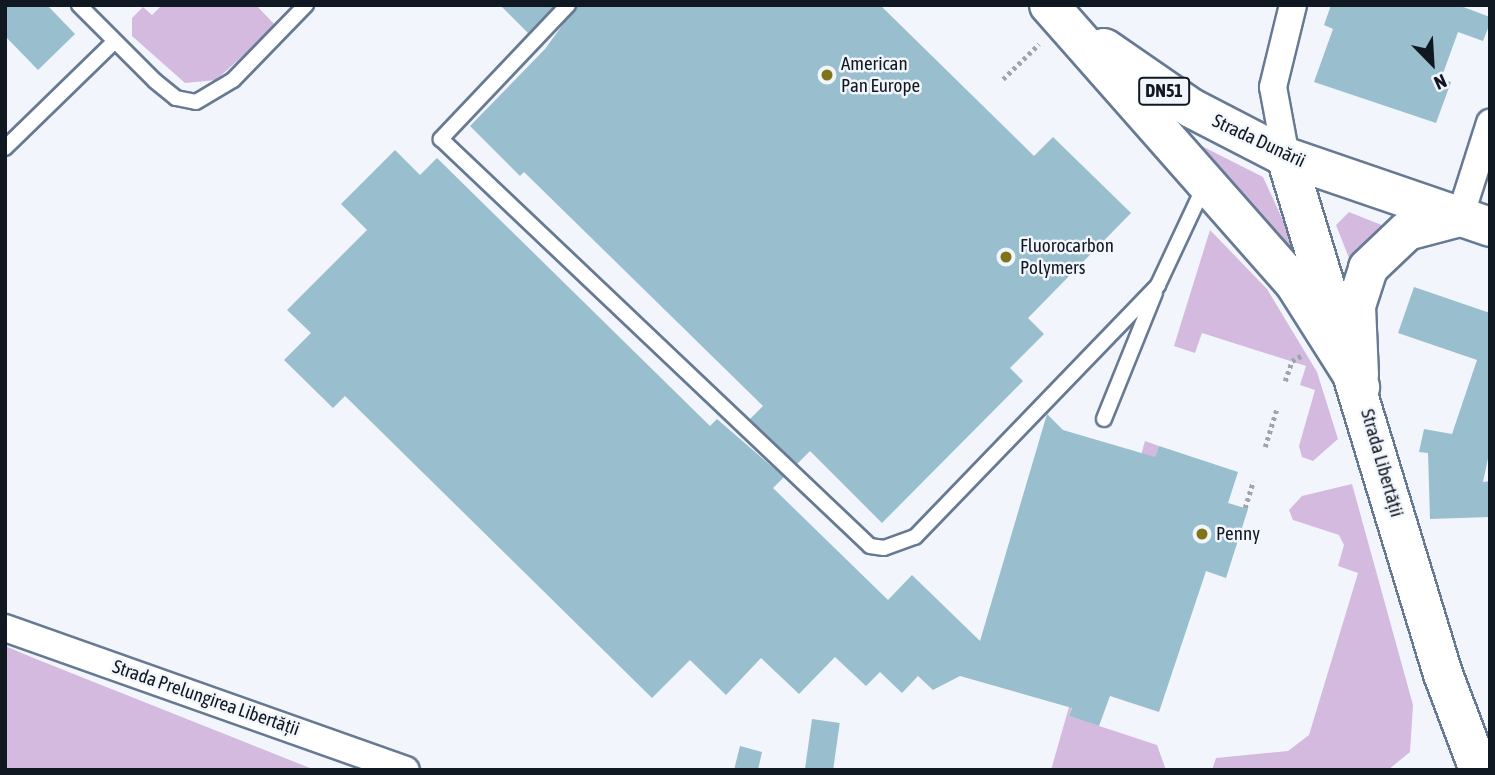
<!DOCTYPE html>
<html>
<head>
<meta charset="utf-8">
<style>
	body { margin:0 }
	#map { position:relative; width:1495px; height:775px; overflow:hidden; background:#f2f6fc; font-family:"Asap Condensed",sans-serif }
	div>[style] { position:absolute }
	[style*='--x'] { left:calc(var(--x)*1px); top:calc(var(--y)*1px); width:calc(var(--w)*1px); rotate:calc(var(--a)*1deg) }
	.green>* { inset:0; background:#d3bade }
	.building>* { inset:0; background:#99becd; transform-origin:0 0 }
	.path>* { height:4.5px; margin-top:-2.25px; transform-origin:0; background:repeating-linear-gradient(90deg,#a0a5ad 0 3.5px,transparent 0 7px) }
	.roads { filter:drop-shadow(2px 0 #677a93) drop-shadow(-2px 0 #677a93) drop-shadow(0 2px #677a93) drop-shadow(0 -2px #677a93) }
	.lane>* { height:14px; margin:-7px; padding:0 7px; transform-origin:7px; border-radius:7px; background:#fff }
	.street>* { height:26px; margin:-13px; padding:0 13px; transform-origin:13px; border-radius:13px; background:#fff }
	.secondary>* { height:38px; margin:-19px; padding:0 19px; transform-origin:19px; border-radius:19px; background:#fff }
	.primary>* { height:38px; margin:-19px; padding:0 19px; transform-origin:19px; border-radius:19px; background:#fff }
	.dots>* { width:19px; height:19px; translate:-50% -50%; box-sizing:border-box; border:4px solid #f2f6fc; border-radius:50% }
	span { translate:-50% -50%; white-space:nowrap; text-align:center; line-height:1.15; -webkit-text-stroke:5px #f2f6fc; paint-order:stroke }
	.shield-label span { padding:2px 5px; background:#f2f6fc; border:2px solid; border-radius:5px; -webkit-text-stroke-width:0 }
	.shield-label { font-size:18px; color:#101821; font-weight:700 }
	.poi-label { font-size:19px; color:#101821 }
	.left { translate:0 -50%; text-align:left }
	.street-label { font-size:19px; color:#101821 }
	.frame { position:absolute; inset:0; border:7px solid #101821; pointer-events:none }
	.north { position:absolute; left:1397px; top:28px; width:70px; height:70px; -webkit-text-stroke:5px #f2f6fc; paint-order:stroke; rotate:156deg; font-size:19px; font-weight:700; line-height:28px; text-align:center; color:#101821 }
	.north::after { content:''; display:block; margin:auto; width:24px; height:32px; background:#101821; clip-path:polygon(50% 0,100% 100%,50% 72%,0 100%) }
</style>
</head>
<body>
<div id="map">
	<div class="green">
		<div style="clip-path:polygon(162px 5px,256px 5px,276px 26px,216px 80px,185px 83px,132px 36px,132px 18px,143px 7px,152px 15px)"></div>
		<div style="clip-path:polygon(1178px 134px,1263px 177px,1305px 268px)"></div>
		<div style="clip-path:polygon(1349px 212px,1384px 226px,1351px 263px,1336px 225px)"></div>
		<div style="clip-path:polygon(1210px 230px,1267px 289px,1317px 372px,1338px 439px,1313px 461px,1302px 457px,1299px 446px,1315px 390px,1300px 385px,1306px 366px,1202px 333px,1195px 353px,1174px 346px)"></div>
		<div style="clip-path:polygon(1145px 441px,1159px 446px,1069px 716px,1157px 745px,1166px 770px,1051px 770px)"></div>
		<div style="clip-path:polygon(1352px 484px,1413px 705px,1410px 752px,1388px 770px,1212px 770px,1216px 758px,1288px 751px,1309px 735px,1358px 573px,1338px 566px,1344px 545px,1339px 535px,1293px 520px,1289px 510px,1302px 496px)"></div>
		<div style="clip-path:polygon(5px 646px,36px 659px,315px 770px,5px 770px)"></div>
	</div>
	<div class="building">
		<div style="clip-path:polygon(5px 5px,47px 5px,75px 34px,38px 70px,5px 36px)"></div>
		<div style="clip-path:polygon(500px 5px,555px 5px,528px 33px)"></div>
		<div style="clip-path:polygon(577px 5px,880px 5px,1034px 156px,1053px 137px,1131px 213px,1028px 318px,1044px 334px,1010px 368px,1023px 381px,882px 523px,810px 451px,797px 464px,750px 419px,763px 406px,524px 172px,520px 176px,470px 126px,545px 49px)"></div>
		<div style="clip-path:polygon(1331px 5px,1458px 5px,1490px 17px,1490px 23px,1483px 41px,1458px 32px,1441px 79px,1451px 82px,1436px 123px,1314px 82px,1333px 29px,1324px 25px)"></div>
		<div style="clip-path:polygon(395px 150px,420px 175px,437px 158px,710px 426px,717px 419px,784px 477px,773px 488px,888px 600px,912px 575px,980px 641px,1047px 414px,1063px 430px,1155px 457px,1159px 446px,1238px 472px,1228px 503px,1248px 509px,1226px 578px,1206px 571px,1159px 712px,1110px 696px,1099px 726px,1069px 716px,1072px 708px,960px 676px,933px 690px,918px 676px,902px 693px,880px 672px,866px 686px,835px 657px,799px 694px,761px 658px,726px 695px,690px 660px,652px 698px,345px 396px,333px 408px,284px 360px,311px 333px,287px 310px,367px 230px,341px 204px)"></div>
		<div style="clip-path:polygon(1414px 287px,1490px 313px,1490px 449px,1483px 482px,1490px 481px,1490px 517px,1430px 519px,1428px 453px,1419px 452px,1424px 429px,1452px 434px,1477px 360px,1398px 333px)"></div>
		<div style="left:812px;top:719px;width:28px;height:52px;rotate:8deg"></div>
		<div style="clip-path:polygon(740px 746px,762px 752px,758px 770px,734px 770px)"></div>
	</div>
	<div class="path">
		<div style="--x:1003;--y:79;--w:50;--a:-44.2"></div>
		<div style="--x:1285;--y:381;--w:21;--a:-71"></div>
		<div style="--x:1292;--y:361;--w:14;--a:-30"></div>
		<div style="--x:1265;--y:447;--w:41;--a:-72.9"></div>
		<div style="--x:1245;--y:508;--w:28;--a:-73"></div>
	</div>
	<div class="roads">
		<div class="lane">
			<div style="--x:79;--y:5;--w:107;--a:45"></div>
			<div style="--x:155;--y:81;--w:27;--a:39"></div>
			<div style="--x:176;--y:98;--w:20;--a:11"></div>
			<div style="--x:196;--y:102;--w:43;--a:-30.7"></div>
			<div style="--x:233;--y:80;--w:105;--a:-45.8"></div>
			<div style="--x:568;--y:5;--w:185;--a:133.5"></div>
			<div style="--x:441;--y:139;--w:591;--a:43.49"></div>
			<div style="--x:870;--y:546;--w:14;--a:8"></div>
			<div style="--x:884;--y:548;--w:33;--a:-20"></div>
			<div style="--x:915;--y:537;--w:350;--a:-46"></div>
			<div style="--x:1158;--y:285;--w:108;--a:-64.9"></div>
			<div style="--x:5;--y:148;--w:153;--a:-44.2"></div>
			<div style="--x:1104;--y:419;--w:136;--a:-68"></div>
		</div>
		<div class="street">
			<div style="--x:1286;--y:157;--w:71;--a:-100.5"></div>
			<div style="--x:1273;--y:87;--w:84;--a:-76.3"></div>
			<div style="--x:1460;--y:217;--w:99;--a:-72.3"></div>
			<div style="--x:5;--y:628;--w:425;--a:19.5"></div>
		</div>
		<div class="secondary">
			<div style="--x:1286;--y:157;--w:540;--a:73.11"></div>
			<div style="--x:1443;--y:674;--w:103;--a:69.4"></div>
		</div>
		<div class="primary">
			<div style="--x:1049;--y:5;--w:372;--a:48.6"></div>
			<div style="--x:1295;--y:284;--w:122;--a:57.7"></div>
			<div style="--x:1104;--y:48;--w:106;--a:34.6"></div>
			<div style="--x:1191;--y:108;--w:107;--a:27.3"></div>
			<div style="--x:1286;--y:157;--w:216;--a:18.9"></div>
			<div style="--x:1359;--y:375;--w:69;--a:-92.5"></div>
			<div style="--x:1356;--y:306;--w:40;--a:-72"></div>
			<div style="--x:1368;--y:268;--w:54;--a:-43.5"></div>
			<div style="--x:1407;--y:231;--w:55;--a:-14.8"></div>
		</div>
	</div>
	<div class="dots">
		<div style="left:827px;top:75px;background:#7f7417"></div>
		<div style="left:1006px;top:257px;background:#7f7417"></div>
		<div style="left:1202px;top:534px;background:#7f7417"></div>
	</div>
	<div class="shield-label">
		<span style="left:1164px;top:91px">DN51</span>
	</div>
	<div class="poi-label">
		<span class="left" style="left:841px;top:75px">American<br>Pan Europe</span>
		<span class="left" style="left:1020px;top:257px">Fluorocarbon<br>Polymers</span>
		<span class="left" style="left:1216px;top:534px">Penny</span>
	</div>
	<div class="street-label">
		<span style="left:1259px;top:141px;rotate:25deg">Strada Dunării</span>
		<span style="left:1382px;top:463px;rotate:74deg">Strada Libertății</span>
		<span style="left:206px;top:698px;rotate:19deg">Strada Prelungirea Libertății</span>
	</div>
	<div class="frame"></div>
	<div class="north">N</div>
</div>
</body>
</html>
